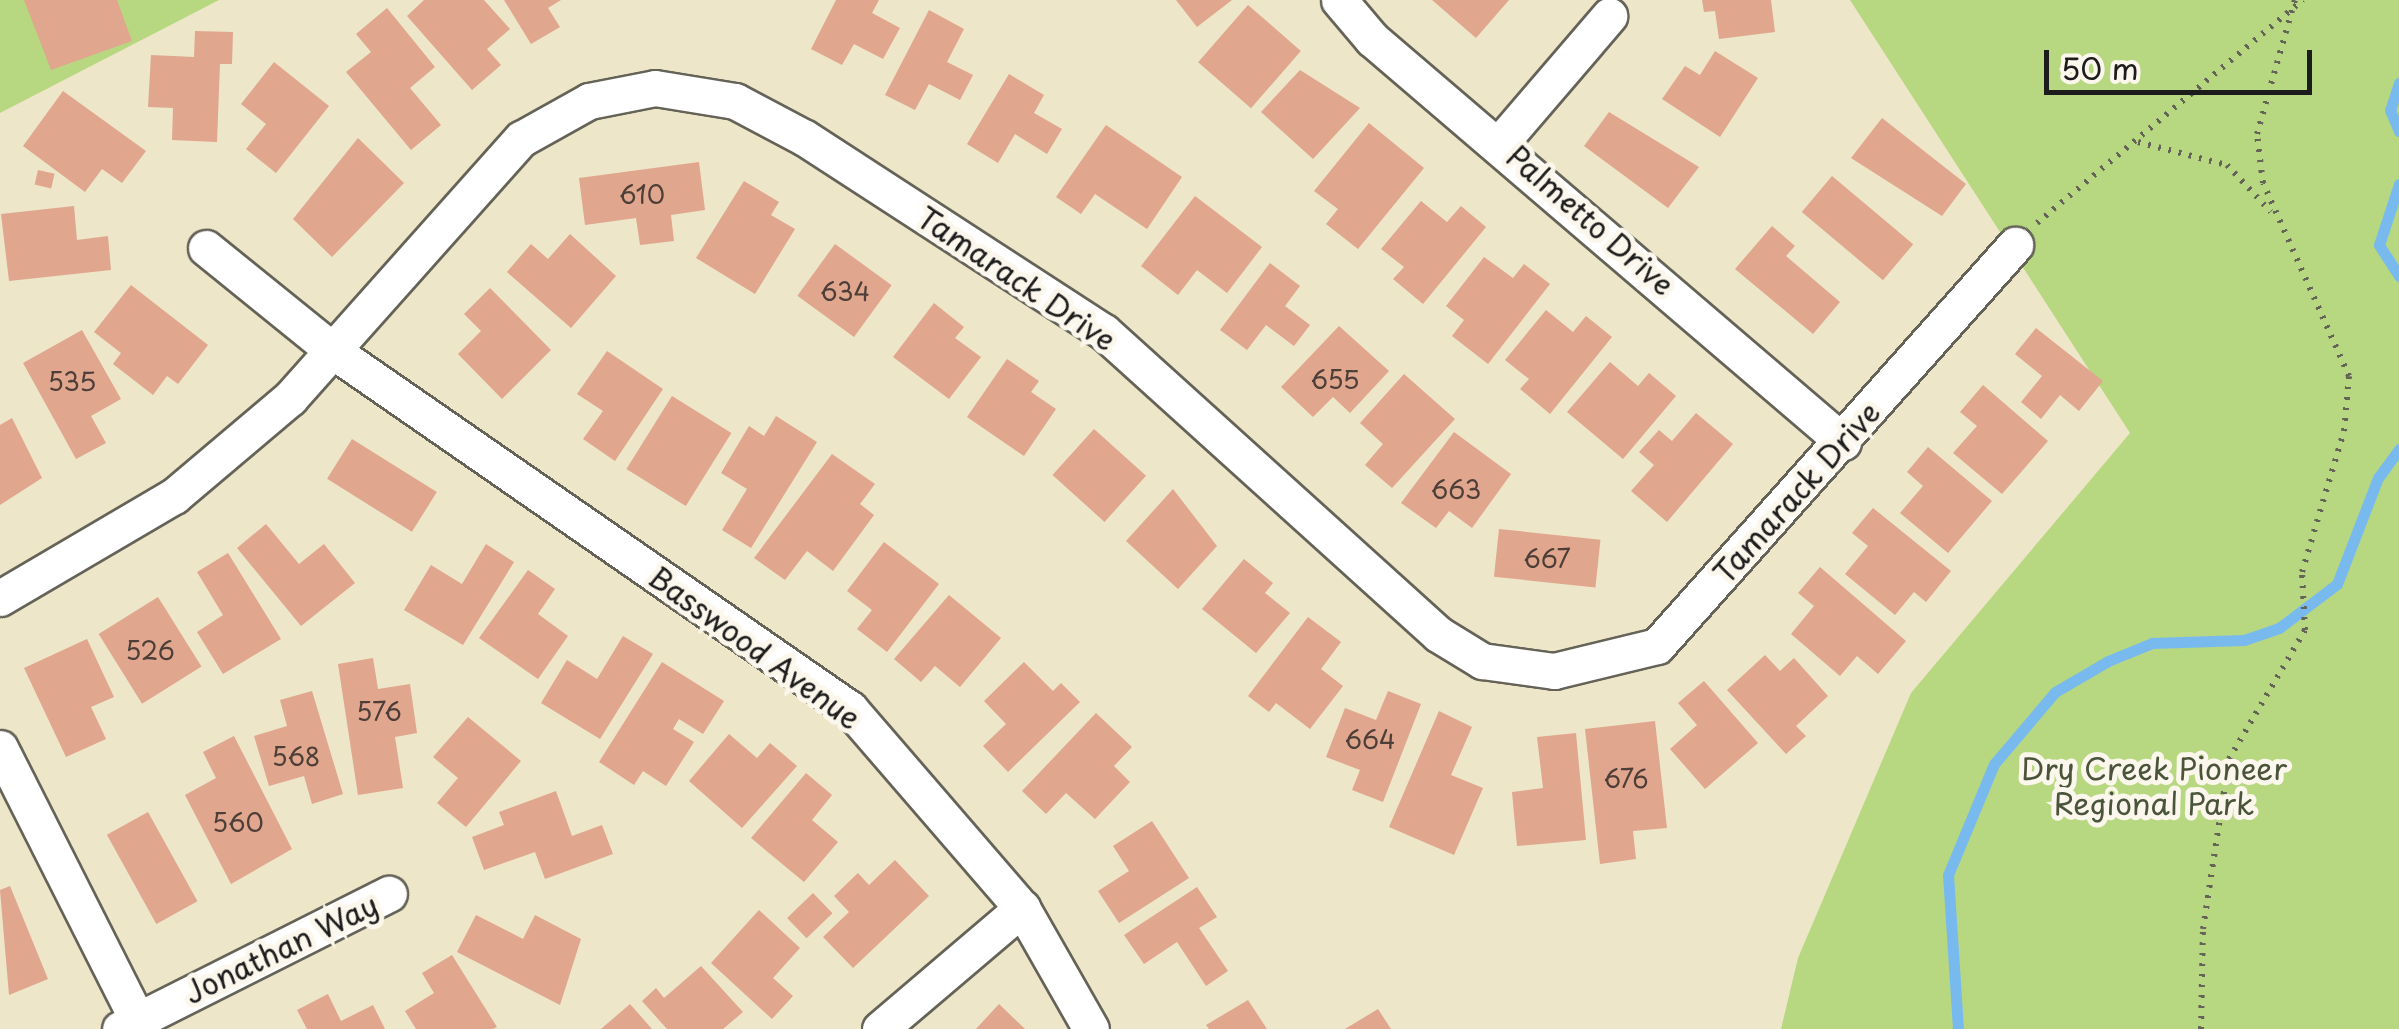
<!DOCTYPE html>
<html>
<head>
<meta charset="utf-8">
<style>
	body { margin:0 }
	#map { position:relative; width:2399px; height:1029px; overflow:hidden; background:#ede6c8; font-family:"Playpen Sans",sans-serif }
	div>[style] { position:absolute }
	[style*='--x'] { left:calc(var(--x)*1px); top:calc(var(--y)*1px); width:calc(var(--w)*1px); rotate:calc(var(--a)*1deg) }
	.green>* { inset:0; background:#b7d880 }
	.stream>* { height:11px; margin:-5.5px; padding:0 5.5px; transform-origin:5.5px; border-radius:5.5px; background:#79baee }
	.building>* { inset:0; background:#e0a68e; transform-origin:0 0 }
	.path>* { height:6px; margin-top:-3px; transform-origin:0; background:repeating-linear-gradient(90deg,#656358 0 2.5px,transparent 0 10.5px) }
	.roads { filter:drop-shadow(2px 0 #656358) drop-shadow(-2px 0 #656358) drop-shadow(0 2px #656358) drop-shadow(0 -2px #656358) }
	.minor>* { height:35px; margin:-17.5px; padding:0 17.5px; transform-origin:17.5px; border-radius:17.5px; background:#fff }
	span { translate:-50% -50%; white-space:nowrap; text-align:center; line-height:1.15; -webkit-text-stroke:10px #fbf7ec; paint-order:stroke }
	.number-label { font-size:25px; color:#4d3e38 }
	.number-label span { -webkit-text-stroke-width:0 }
	.street-label { font-size:30px; color:#1c1c1c }
	.park-label { font-size:30px; color:#4a543a }
	.scale { position:absolute; left:2044px; top:50px; width:268px; height:45px; box-sizing:border-box; border:5px solid #1c1c1c; border-top:0; padding-left:12px; font-size:30px; line-height:35px; white-space:nowrap; color:#1c1c1c; -webkit-text-stroke:8px #fbf7ec; paint-order:stroke }
</style>
</head>
<body>
<div id="map">
	<div class="green">
		<div style="clip-path:polygon(0 0,219px 0,0 113px)"></div>
		<div style="clip-path:polygon(1850px 0,2399px 0,2399px 1029px,1781px 1029px,1798px 958px,1911px 693px,2130px 433px)"></div>
	</div>
	<div class="stream">
		<div style="--x:2399;--y:83;--w:28;--a:108"></div>
		<div style="--x:2390;--y:110;--w:23;--a:67"></div>
		<div style="--x:2399;--y:184;--w:64;--a:108.2"></div>
		<div style="--x:2379;--y:245;--w:37;--a:57"></div>
		<div style="--x:1958;--y:1029;--w:154;--a:-93.7"></div>
		<div style="--x:1948;--y:875;--w:120;--a:-67.5"></div>
		<div style="--x:1994;--y:764;--w:94;--a:-49.7"></div>
		<div style="--x:2055;--y:692;--w:61;--a:-30.3"></div>
		<div style="--x:2108;--y:661;--w:48;--a:-22.2"></div>
		<div style="--x:2152;--y:643;--w:92;--a:-1.9"></div>
		<div style="--x:2244;--y:640;--w:37;--a:-19"></div>
		<div style="--x:2279;--y:628;--w:73;--a:-37.2"></div>
		<div style="--x:2337;--y:584;--w:114;--a:-68.9"></div>
		<div style="--x:2378;--y:478;--w:36;--a:-54"></div>
	</div>
	<div class="building">
		<div style="clip-path:polygon(24px 0,117px 0,132px 41px,51px 70px)"></div>
		<div style="clip-path:polygon(424px 0,484px 0,510px 29px,487px 49px,501px 65px,472px 90px,407px 16px)"></div>
		<div style="clip-path:polygon(504px 0,561px 0,548px 8px,560px 27px,531px 44px)"></div>
		<div style="clip-path:polygon(836px 0,879px 0,872px 13px,900px 28px,883px 59px,854px 44px,842px 65px,811px 49px)"></div>
		<div style="clip-path:polygon(1176px 0,1232px 0,1197px 27px)"></div>
		<div style="clip-path:polygon(1432px 0,1509px 0,1476px 38px)"></div>
		<div style="clip-path:polygon(1702px 0,1771px 0,1775px 32px,1719px 39px,1715px 11px,1704px 12px)"></div>
		<div style="left:1248px;top:5px;width:70px;height:76px;rotate:41deg"></div>
		<div style="clip-path:polygon(387px 8px,435px 67px,410px 88px,441px 125px,411px 150px,346px 72px,371px 52px,356px 34px)"></div>
		<div style="clip-path:polygon(929px 10px,964px 29px,947px 62px,973px 75px,960px 100px,929px 84px,915px 110px,885px 95px)"></div>
		<div style="clip-path:polygon(195px 31px,233px 32px,232px 64px,220px 64px,217px 142px,172px 140px,173px 108px,148px 107px,151px 55px,194px 57px)"></div>
		<div style="clip-path:polygon(1715px 51px,1758px 78px,1720px 137px,1662px 99px,1685px 66px,1700px 75px)"></div>
		<div style="clip-path:polygon(274px 62px,329px 106px,276px 173px,246px 149px,266px 124px,241px 104px)"></div>
		<div style="clip-path:polygon(1300px 70px,1360px 108px,1313px 159px,1261px 112px)"></div>
		<div style="clip-path:polygon(1009px 74px,1044px 95px,1034px 113px,1062px 129px,1047px 154px,1015px 134px,998px 163px,967px 144px)"></div>
		<div style="clip-path:polygon(63px 91px,146px 151px,122px 183px,102px 169px,85px 192px,23px 146px)"></div>
		<div style="clip-path:polygon(1609px 112px,1699px 167px,1668px 208px,1584px 146px)"></div>
		<div style="clip-path:polygon(1882px 118px,1966px 184px,1942px 216px,1851px 158px)"></div>
		<div style="clip-path:polygon(1369px 123px,1424px 168px,1358px 249px,1326px 224px,1338px 209px,1314px 191px)"></div>
		<div style="clip-path:polygon(1106px 125px,1182px 177px,1147px 229px,1095px 194px,1081px 214px,1056px 197px)"></div>
		<div style="clip-path:polygon(358px 138px,404px 183px,332px 257px,293px 219px)"></div>
		<div style="clip-path:polygon(699px 162px,705px 210px,671px 215px,674px 241px,640px 245px,636px 218px,585px 225px,579px 178px)"></div>
		<div style="left:38px;top:170px;width:17px;height:15px;rotate:13deg"></div>
		<div style="left:1832px;top:176px;width:106px;height:47px;rotate:40deg"></div>
		<div style="clip-path:polygon(744px 181px,779px 202px,771px 215px,795px 229px,755px 294px,696px 258px)"></div>
		<div style="clip-path:polygon(1195px 196px,1262px 247px,1227px 293px,1197px 270px,1178px 295px,1141px 266px)"></div>
		<div style="clip-path:polygon(1421px 201px,1447px 222px,1461px 206px,1486px 227px,1423px 304px,1393px 279px,1404px 267px,1381px 249px)"></div>
		<div style="clip-path:polygon(74px 206px,77px 240px,108px 236px,111px 270px,9px 281px,1px 214px)"></div>
		<div style="clip-path:polygon(1772px 226px,1795px 246px,1786px 256px,1840px 302px,1813px 334px,1735px 269px)"></div>
		<div style="clip-path:polygon(570px 234px,616px 276px,571px 328px,507px 272px,531px 244px,548px 259px)"></div>
		<div style="left:835px;top:244px;width:70px;height:64px;rotate:36deg"></div>
		<div style="clip-path:polygon(1484px 257px,1513px 278px,1524px 264px,1550px 284px,1488px 364px,1452px 336px,1464px 320px,1446px 306px)"></div>
		<div style="clip-path:polygon(1270px 263px,1300px 286px,1285px 306px,1310px 325px,1294px 346px,1266px 325px,1247px 350px,1220px 330px)"></div>
		<div style="clip-path:polygon(131px 285px,208px 345px,178px 384px,167px 376px,153px 395px,113px 364px,121px 353px,94px 332px)"></div>
		<div style="clip-path:polygon(490px 288px,551px 350px,502px 399px,458px 354px,481px 331px,464px 314px)"></div>
		<div style="clip-path:polygon(934px 303px,964px 327px,955px 338px,981px 357px,949px 399px,893px 357px)"></div>
		<div style="clip-path:polygon(1546px 310px,1573px 332px,1586px 316px,1612px 337px,1550px 414px,1520px 389px,1529px 379px,1505px 360px)"></div>
		<div style="clip-path:polygon(1339px 326px,1389px 371px,1350px 413px,1333px 397px,1313px 417px,1281px 387px)"></div>
		<div style="clip-path:polygon(2036px 328px,2103px 381px,2079px 411px,2060px 395px,2041px 419px,2021px 402px,2042px 376px,2015px 354px)"></div>
		<div style="clip-path:polygon(82px 330px,121px 399px,91px 416px,106px 443px,76px 459px,23px 363px)"></div>
		<div style="clip-path:polygon(607px 351px,663px 389px,615px 461px,583px 439px,603px 411px,577px 394px)"></div>
		<div style="clip-path:polygon(1007px 359px,1039px 381px,1031px 392px,1056px 409px,1024px 456px,967px 417px)"></div>
		<div style="clip-path:polygon(1610px 362px,1638px 386px,1649px 373px,1676px 396px,1623px 459px,1567px 412px)"></div>
		<div style="clip-path:polygon(1404px 374px,1455px 419px,1392px 488px,1365px 465px,1383px 444px,1360px 423px)"></div>
		<div style="clip-path:polygon(1983px 385px,2048px 441px,2002px 494px,1953px 453px,1977px 426px,1960px 412px)"></div>
		<div style="left:672px;top:396px;width:70px;height:86px;rotate:32deg"></div>
		<div style="clip-path:polygon(1696px 413px,1733px 444px,1667px 522px,1631px 491px,1654px 465px,1639px 452px,1659px 430px,1672px 441px)"></div>
		<div style="clip-path:polygon(776px 416px,817px 442px,751px 548px,722px 530px,747px 489px,721px 473px,749px 426px,764px 436px)"></div>
		<div style="clip-path:polygon(12px 418px,42px 478px,0 505px,0 425px)"></div>
		<div style="left:1094px;top:429px;width:70px;height:62px;rotate:42deg"></div>
		<div style="clip-path:polygon(1454px 432px,1511px 474px,1472px 528px,1449px 511px,1436px 528px,1401px 503px)"></div>
		<div style="left:352px;top:439px;width:100px;height:47px;rotate:32deg"></div>
		<div style="clip-path:polygon(1928px 447px,1992px 501px,1948px 553px,1900px 513px,1923px 486px,1907px 472px)"></div>
		<div style="clip-path:polygon(832px 454px,875px 484px,860px 504px,874px 515px,833px 571px,807px 551px,785px 580px,754px 558px)"></div>
		<div style="clip-path:polygon(1173px 489px,1217px 546px,1178px 589px,1126px 541px)"></div>
		<div style="clip-path:polygon(1873px 508px,1951px 571px,1926px 602px,1914px 592px,1895px 615px,1845px 574px,1868px 546px,1852px 533px)"></div>
		<div style="clip-path:polygon(266px 524px,299px 564px,324px 544px,355px 583px,301px 626px,237px 548px)"></div>
		<div style="left:1499px;top:529px;width:102px;height:48px;rotate:6deg"></div>
		<div style="clip-path:polygon(884px 542px,939px 584px,887px 652px,857px 629px,872px 610px,847px 591px)"></div>
		<div style="clip-path:polygon(486px 544px,514px 562px,463px 645px,404px 610px,431px 565px,462px 584px)"></div>
		<div style="clip-path:polygon(228px 553px,281px 639px,223px 674px,197px 632px,223px 615px,197px 572px)"></div>
		<div style="clip-path:polygon(1244px 559px,1273px 583px,1265px 593px,1290px 613px,1256px 653px,1202px 609px)"></div>
		<div style="clip-path:polygon(1820px 567px,1906px 641px,1878px 674px,1857px 656px,1840px 676px,1791px 634px,1814px 606px,1798px 593px)"></div>
		<div style="clip-path:polygon(528px 570px,555px 589px,538px 614px,568px 636px,538px 679px,479px 638px)"></div>
		<div style="clip-path:polygon(949px 595px,1001px 638px,960px 687px,935px 666px,921px 682px,894px 659px)"></div>
		<div style="left:158px;top:597px;width:82px;height:70px;rotate:58deg"></div>
		<div style="clip-path:polygon(1308px 617px,1341px 642px,1321px 669px,1343px 686px,1310px 729px,1276px 703px,1269px 712px,1248px 696px)"></div>
		<div style="clip-path:polygon(623px 636px,653px 654px,600px 739px,541px 703px,567px 660px,597px 679px)"></div>
		<div style="clip-path:polygon(87px 639px,114px 697px,91px 707px,106px 739px,66px 757px,24px 668px)"></div>
		<div style="clip-path:polygon(1765px 655px,1780px 671px,1794px 658px,1828px 696px,1796px 726px,1806px 736px,1786px 754px,1727px 690px)"></div>
		<div style="clip-path:polygon(373px 658px,378px 689px,410px 684px,417px 733px,395px 737px,403px 788px,358px 795px,338px 664px)"></div>
		<div style="clip-path:polygon(662px 662px,724px 701px,703px 734px,679px 719px,673px 729px,694px 742px,666px 786px,643px 771px,634px 785px,599px 762px)"></div>
		<div style="clip-path:polygon(1024px 662px,1053px 691px,1061px 683px,1080px 702px,1008px 772px,983px 746px,1006px 724px,984px 701px)"></div>
		<div style="clip-path:polygon(1704px 681px,1758px 743px,1705px 789px,1670px 749px,1697px 725px,1678px 703px)"></div>
		<div style="clip-path:polygon(312px 691px,343px 794px,312px 804px,304px 776px,269px 786px,254px 736px,287px 726px,280px 700px)"></div>
		<div style="clip-path:polygon(1388px 691px,1421px 704px,1383px 802px,1352px 790px,1360px 770px,1326px 757px,1345px 708px,1376px 720px)"></div>
		<div style="clip-path:polygon(1439px 711px,1472px 727px,1451px 775px,1483px 788px,1454px 855px,1389px 827px)"></div>
		<div style="clip-path:polygon(1096px 713px,1132px 747px,1114px 766px,1130px 782px,1095px 819px,1066px 793px,1046px 814px,1022px 791px)"></div>
		<div style="clip-path:polygon(468px 717px,521px 761px,466px 827px,437px 803px,458px 778px,433px 757px)"></div>
		<div style="clip-path:polygon(1655px 721px,1667px 828px,1633px 831px,1636px 859px,1600px 864px,1585px 729px)"></div>
		<div style="clip-path:polygon(1576px 733px,1586px 840px,1517px 846px,1512px 792px,1543px 788px,1537px 737px)"></div>
		<div style="clip-path:polygon(729px 734px,757px 758px,770px 743px,797px 766px,742px 828px,689px 781px)"></div>
		<div style="clip-path:polygon(234px 736px,292px 849px,231px 884px,185px 795px,216px 778px,203px 752px)"></div>
		<div style="clip-path:polygon(806px 773px,832px 795px,812px 820px,838px 842px,804px 882px,751px 838px)"></div>
		<div style="clip-path:polygon(556px 791px,572px 836px,602px 825px,613px 854px,545px 879px,535px 852px,484px 870px,472px 837px,504px 825px,499px 812px)"></div>
		<div style="left:148px;top:812px;width:102px;height:47px;rotate:61deg"></div>
		<div style="clip-path:polygon(1152px 821px,1189px 878px,1119px 923px,1098px 891px,1129px 871px,1113px 846px)"></div>
		<div style="clip-path:polygon(895px 860px,929px 896px,853px 968px,823px 937px,849px 912px,834px 896px,858px 873px,869px 885px)"></div>
		<div style="clip-path:polygon(10px 886px,48px 979px,9px 995px,0 890px)"></div>
		<div style="clip-path:polygon(1197px 887px,1217px 917px,1199px 928px,1228px 971px,1206px 986px,1177px 942px,1144px 964px,1124px 935px)"></div>
		<div style="left:813px;top:893px;width:28px;height:36px;rotate:46deg"></div>
		<div style="clip-path:polygon(759px 910px,800px 948px,773px 978px,793px 996px,772px 1019px,711px 963px)"></div>
		<div style="clip-path:polygon(476px 915px,523px 939px,535px 915px,581px 939px,560px 1005px,457px 952px)"></div>
		<div style="clip-path:polygon(452px 955px,497px 1027px,493px 1029px,416px 1029px,405px 1011px,434px 993px,422px 973px)"></div>
		<div style="clip-path:polygon(701px 966px,743px 1012px,723px 1029px,667px 1029px,642px 1001px,656px 988px,664px 998px)"></div>
		<div style="clip-path:polygon(328px 994px,341px 1021px,373px 1005px,385px 1029px,307px 1029px,297px 1010px)"></div>
		<div style="clip-path:polygon(1248px 1000px,1267px 1029px,1209px 1029px,1206px 1025px)"></div>
		<div style="clip-path:polygon(630px 1004px,652px 1029px,601px 1029px)"></div>
		<div style="clip-path:polygon(999px 1004px,1025px 1029px,976px 1029px)"></div>
		<div style="clip-path:polygon(1378px 1009px,1391px 1029px,1345px 1029px)"></div>
	</div>
	<div class="path">
		<div style="--x:2138;--y:142;--w:92;--a:14.5"></div>
		<div style="--x:2227;--y:165;--w:64;--a:46.9"></div>
		<div style="--x:2037;--y:223;--w:347;--a:-40"></div>
		<div style="--x:2201;--y:1029;--w:100;--a:-88.9"></div>
		<div style="--x:2203;--y:929;--w:172;--a:-81.3"></div>
		<div style="--x:2229;--y:759;--w:150;--a:-59.5"></div>
		<div style="--x:2305;--y:630;--w:58;--a:-93"></div>
		<div style="--x:2302;--y:572;--w:147;--a:-73.4"></div>
		<div style="--x:2344;--y:431;--w:55;--a:-84.8"></div>
		<div style="--x:2349;--y:376;--w:211;--a:-114"></div>
		<div style="--x:2263;--y:183;--w:49;--a:-97"></div>
		<div style="--x:2257;--y:134;--w:139;--a:-74.2"></div>
	</div>
	<div class="roads">
		<div class="minor">
			<div style="--x:1339;--y:0;--w:51;--a:49.8"></div>
			<div style="--x:1372;--y:39;--w:620;--a:40.55"></div>
			<div style="--x:1502;--y:141;--w:165;--a:-49.4"></div>
			<div style="--x:206;--y:248;--w:164;--a:39"></div>
			<div style="--x:333;--y:351;--w:629;--a:34.7"></div>
			<div style="--x:850;--y:709;--w:263;--a:49.2"></div>
			<div style="--x:1022;--y:908;--w:139;--a:60.3"></div>
			<div style="--x:0;--y:598;--w:202;--a:-30.4"></div>
			<div style="--x:174;--y:496;--w:152;--a:-40.2"></div>
			<div style="--x:290;--y:398;--w:347;--a:-48.3"></div>
			<div style="--x:521;--y:139;--w:78;--a:-29.2"></div>
			<div style="--x:589;--y:101;--w:67;--a:-11.1"></div>
			<div style="--x:655;--y:88;--w:81;--a:9.2"></div>
			<div style="--x:735;--y:101;--w:79;--a:27.9"></div>
			<div style="--x:805;--y:138;--w:356;--a:33"></div>
			<div style="--x:1104;--y:332;--w:450;--a:42.1"></div>
			<div style="--x:1438;--y:634;--w:52;--a:31.5"></div>
			<div style="--x:1482;--y:661;--w:73;--a:7.9"></div>
			<div style="--x:1554;--y:671;--w:106;--a:-13.6"></div>
			<div style="--x:1657;--y:646;--w:538;--a:-48.24"></div>
			<div style="--x:0;--y:748;--w:315;--a:63.2"></div>
			<div style="--x:120;--y:1029;--w:301;--a:-26.7"></div>
			<div style="--x:880;--y:1029;--w:187;--a:-40.4"></div>
		</div>
	</div>
	<div class="number-label">
		<span style="left:642px;top:194px">610</span>
		<span style="left:845px;top:291px">634</span>
		<span style="left:1335px;top:379px">655</span>
		<span style="left:72px;top:381px">535</span>
		<span style="left:1456px;top:489px">663</span>
		<span style="left:1547px;top:558px">667</span>
		<span style="left:150px;top:650px">526</span>
		<span style="left:379px;top:711px">576</span>
		<span style="left:1370px;top:739px">664</span>
		<span style="left:296px;top:756px">568</span>
		<span style="left:1626px;top:778px">676</span>
		<span style="left:238px;top:822px">560</span>
	</div>
	<div class="street-label">
		<span style="left:1591px;top:220px;rotate:41deg">Palmetto Drive</span>
		<span style="left:1017px;top:278px;rotate:34deg">Tamarack Drive</span>
		<span style="left:1796px;top:492px;rotate:-48deg">Tamarack Drive</span>
		<span style="left:755px;top:647px;rotate:36deg">Basswood Avenue</span>
		<span style="left:281px;top:948px;rotate:-26deg">Jonathan Way</span>
	</div>
	<div class="park-label">
		<span style="left:2154px;top:785px">Dry Creek Pioneer<br>Regional Park</span>
	</div>
	<div class="scale">50 m</div>
</div>
</body>
</html>
